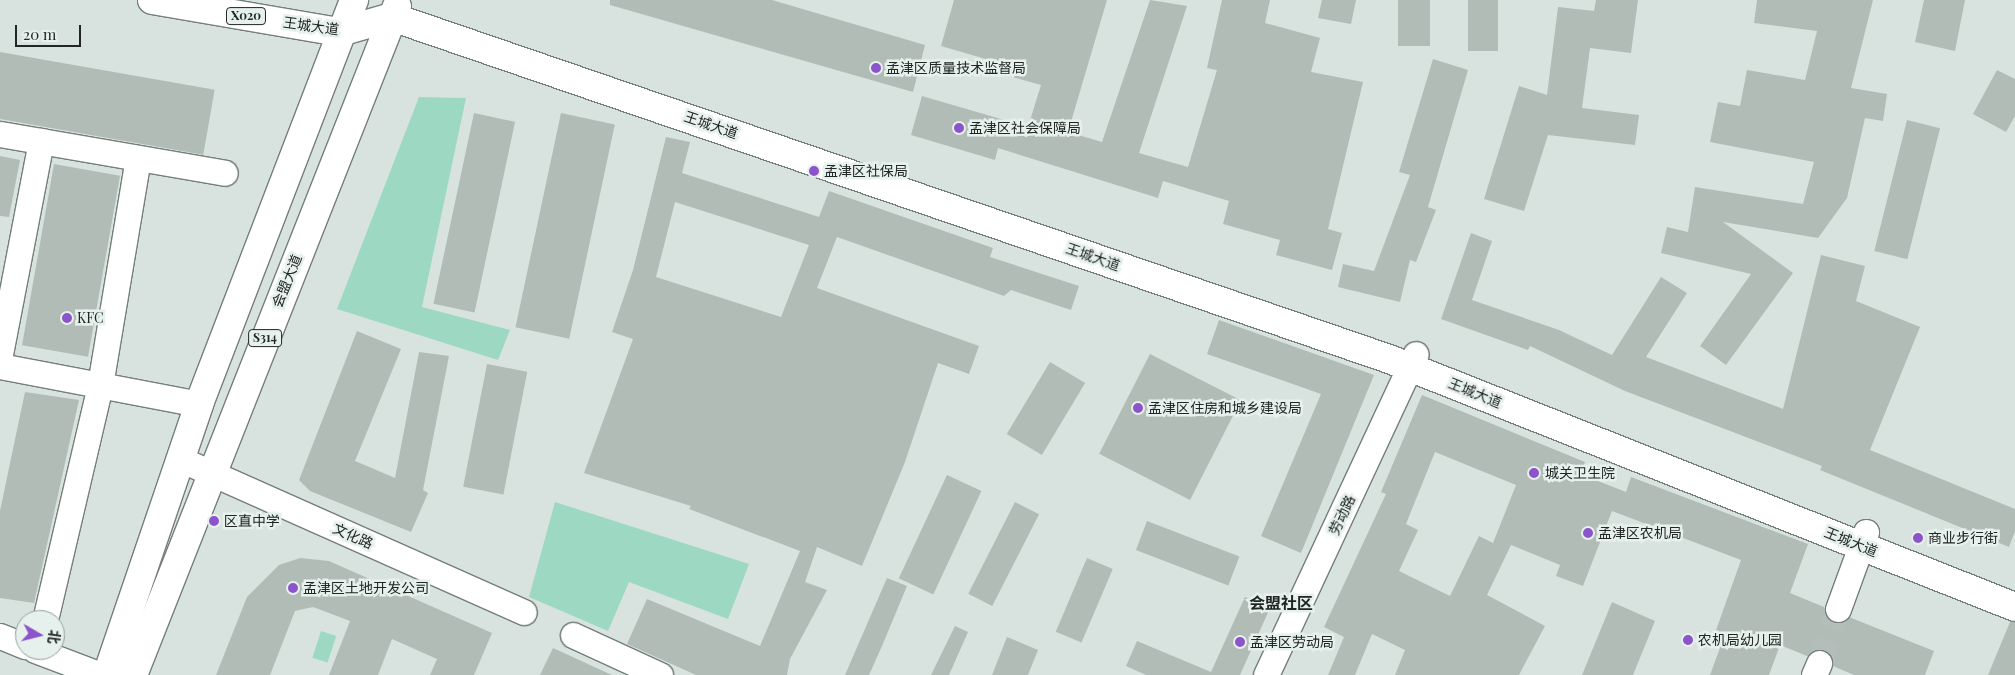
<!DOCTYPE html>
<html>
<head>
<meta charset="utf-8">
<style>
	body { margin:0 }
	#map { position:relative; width:2015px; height:675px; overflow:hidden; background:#d8e3df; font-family:"Playfair Display","Noto Sans SC",serif }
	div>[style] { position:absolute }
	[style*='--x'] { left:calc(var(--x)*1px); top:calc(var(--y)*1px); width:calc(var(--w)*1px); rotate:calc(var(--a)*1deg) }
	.green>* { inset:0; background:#9dd9c2; transform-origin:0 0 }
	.building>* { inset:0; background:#b1bcb7; transform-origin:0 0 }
	.minor-tunnel>* { height:25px; margin-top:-12.5px; transform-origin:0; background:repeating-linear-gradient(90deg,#b3bdb9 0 25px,transparent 0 37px) }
	.roads { filter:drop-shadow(1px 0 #747e7a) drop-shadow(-1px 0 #747e7a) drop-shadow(0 1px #747e7a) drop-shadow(0 -1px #747e7a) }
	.minor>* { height:25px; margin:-12.5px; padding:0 12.5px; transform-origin:12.5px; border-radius:12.5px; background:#fff }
	.major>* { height:28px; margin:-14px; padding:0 14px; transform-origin:14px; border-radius:14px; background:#fff }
	.dots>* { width:14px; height:14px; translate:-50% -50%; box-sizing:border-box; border:2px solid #e6f0ec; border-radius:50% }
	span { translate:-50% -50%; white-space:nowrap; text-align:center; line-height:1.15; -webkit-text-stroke:5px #e6f0ec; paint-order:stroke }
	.shield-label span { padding:1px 4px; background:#e6f0ec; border:1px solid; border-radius:4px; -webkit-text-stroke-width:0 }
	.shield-label { font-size:12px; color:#212523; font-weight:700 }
	.street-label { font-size:14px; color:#212523 }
	.poi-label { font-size:14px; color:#212523 }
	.left { translate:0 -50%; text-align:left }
	.quarter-label { font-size:16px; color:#212523; font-weight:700 }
	.north { position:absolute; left:15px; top:610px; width:50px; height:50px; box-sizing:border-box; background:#e6f0ec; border:1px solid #979f9c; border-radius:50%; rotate:98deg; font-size:14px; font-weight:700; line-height:20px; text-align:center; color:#212523 }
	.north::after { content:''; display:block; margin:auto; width:18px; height:22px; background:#8c54cb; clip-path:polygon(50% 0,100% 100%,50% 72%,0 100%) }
	.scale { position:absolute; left:15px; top:25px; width:66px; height:22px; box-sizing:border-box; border:2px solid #212523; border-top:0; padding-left:6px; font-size:15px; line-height:18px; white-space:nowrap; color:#212523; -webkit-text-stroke:4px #e6f0ec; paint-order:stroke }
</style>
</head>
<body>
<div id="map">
	<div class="green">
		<div style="clip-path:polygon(419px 97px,466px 98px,422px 307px,510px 330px,498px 360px,337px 309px)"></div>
		<div style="clip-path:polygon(555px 502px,749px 564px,728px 619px,629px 582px,608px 631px,529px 597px)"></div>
		<div style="left:321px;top:631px;width:16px;height:28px;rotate:18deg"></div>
	</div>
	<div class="building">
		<div style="clip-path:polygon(610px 0,772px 0,925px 45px,913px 92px,610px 5px)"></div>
		<div style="clip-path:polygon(954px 0,1107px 0,1068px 132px,1102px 142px,1150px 0,1187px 6px,1139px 153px,1188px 167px,1217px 70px,1207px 68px,1222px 0,1270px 0,1265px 23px,1320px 38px,1311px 72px,1363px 82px,1328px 229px,1342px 233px,1332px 270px,1276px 255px,1280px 240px,1223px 224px,1229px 201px,1163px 181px,1158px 198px,998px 148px,995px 160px,911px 135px,922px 96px,1028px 127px,1041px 85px,994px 72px,996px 62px,941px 46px)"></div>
		<div style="clip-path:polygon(1322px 0,1356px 0,1351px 24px,1318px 18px)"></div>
		<div style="left:1398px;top:0;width:32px;height:46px"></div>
		<div style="left:1468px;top:0;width:30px;height:51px"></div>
		<div style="clip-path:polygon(1596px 0,1638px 0,1631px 53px,1590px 48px,1582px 108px,1639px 115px,1635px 145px,1548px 135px,1524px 211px,1484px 199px,1519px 86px,1547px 95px,1558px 7px,1594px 11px)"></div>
		<div style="clip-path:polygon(1757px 0,1873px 0,1851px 88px,1887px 94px,1883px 121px,1865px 118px,1847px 198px,1818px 238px,1723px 222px,1793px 273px,1726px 365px,1700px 346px,1751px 274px,1661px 253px,1667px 227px,1688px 232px,1695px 187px,1803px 204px,1814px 162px,1710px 142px,1718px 102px,1740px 106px,1747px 70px,1805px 80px,1817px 31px,1754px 23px)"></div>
		<div style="clip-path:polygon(1924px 0,1965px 0,1955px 51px,1915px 42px)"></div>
		<div style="left:0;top:52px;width:218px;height:66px;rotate:10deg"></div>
		<div style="clip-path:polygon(1433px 59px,1468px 70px,1428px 207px,1436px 210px,1416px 262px,1410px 260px,1400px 302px,1338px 287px,1343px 264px,1374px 271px,1410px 175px,1399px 172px)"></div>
		<div style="clip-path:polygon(1997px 70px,2015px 79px,2015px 116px,2006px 132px,1973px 114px)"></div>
		<div style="left:474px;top:113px;width:42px;height:195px;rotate:12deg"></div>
		<div style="left:561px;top:113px;width:55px;height:219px;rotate:12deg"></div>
		<div style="left:1907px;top:120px;width:34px;height:135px;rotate:14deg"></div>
		<div style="clip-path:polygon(evenodd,666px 137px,690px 142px,682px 173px,819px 217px,829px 191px,993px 248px,990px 257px,1079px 286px,1071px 310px,1011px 290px,1004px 296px,837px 237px,817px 288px,979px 346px,969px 374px,938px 363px,905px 462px,862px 566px,817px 547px,805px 582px,827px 590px,790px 659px,787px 675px,696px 675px,627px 644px,647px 599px,760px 646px,800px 551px,689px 509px,691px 506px,584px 473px,633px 339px,612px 332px,633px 270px,666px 137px,675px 202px,809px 245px,781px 317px,656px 277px,675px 202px)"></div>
		<div style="clip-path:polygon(0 156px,20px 160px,9px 217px,0 216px)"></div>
		<div style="left:54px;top:164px;width:67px;height:184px;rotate:10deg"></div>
		<div style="clip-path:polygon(1471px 233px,1492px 241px,1472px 300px,1559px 330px,1612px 355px,1661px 277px,1687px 293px,1646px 357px,1783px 409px,1821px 255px,1865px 266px,1856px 301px,1920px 327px,1870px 450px,2015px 509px,2015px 531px,2009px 547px,1820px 470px,1822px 466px,1625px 391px,1530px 346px,1528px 350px,1441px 319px)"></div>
		<div style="clip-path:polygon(1219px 320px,1374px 375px,1301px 553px,1261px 536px,1321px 394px,1207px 354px)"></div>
		<div style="clip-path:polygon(357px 331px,401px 349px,355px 461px,395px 478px,419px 352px,449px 356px,423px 490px,428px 493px,411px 532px,310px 491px,299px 480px)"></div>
		<div style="left:1150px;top:354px;width:102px;height:112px;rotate:27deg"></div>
		<div style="left:1050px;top:362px;width:41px;height:84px;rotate:31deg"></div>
		<div style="left:487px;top:364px;width:41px;height:125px;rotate:11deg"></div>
		<div style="clip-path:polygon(25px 392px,79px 400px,34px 603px,0 598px,0 511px)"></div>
		<div style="clip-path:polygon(evenodd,1422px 395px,1585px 462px,1580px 474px,1626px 492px,1631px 477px,1808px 544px,1790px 593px,1824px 607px,1833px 622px,1849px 617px,1934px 651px,1925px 675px,1854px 675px,1833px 666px,1831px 655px,1824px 650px,1807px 656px,1780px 645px,1769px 675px,1710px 675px,1724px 637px,1715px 633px,1741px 560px,1612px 511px,1583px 586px,1556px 576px,1560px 565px,1511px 545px,1487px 595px,1545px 626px,1519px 675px,1395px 675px,1405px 650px,1372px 634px,1355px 675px,1328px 675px,1344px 637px,1324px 627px,1386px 494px,1381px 492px,1422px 395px,1435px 452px,1516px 485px,1493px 543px,1479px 536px,1450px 596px,1399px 571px,1418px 530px,1406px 524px,1435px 452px)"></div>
		<div style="left:947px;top:475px;width:38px;height:114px;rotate:25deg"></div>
		<div style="left:1015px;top:502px;width:27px;height:103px;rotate:27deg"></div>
		<div style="left:1147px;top:521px;width:99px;height:31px;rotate:21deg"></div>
		<div style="clip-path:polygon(300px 558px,329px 561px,492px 633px,474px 675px,430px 675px,437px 659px,392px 639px,378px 675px,329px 675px,350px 621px,313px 607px,295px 611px,270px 675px,216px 675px,247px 597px,279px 565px)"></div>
		<div style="left:1087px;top:558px;width:28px;height:80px;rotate:23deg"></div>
		<div style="clip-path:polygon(887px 578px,907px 586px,882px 646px,869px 675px,845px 675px)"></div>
		<div style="clip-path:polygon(1245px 597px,1270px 608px,1240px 675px,1146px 675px,1126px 666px,1137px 641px,1211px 672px)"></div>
		<div style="clip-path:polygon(1612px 602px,1655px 621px,1633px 675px,1582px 675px)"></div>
		<div style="clip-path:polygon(2010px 622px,2015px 622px,2015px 675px,1988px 675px)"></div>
		<div style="clip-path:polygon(955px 626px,968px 632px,949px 675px,931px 675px)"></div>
		<div style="clip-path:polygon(1007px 637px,1038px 650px,1028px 675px,992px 675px)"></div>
		<div style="clip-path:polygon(553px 648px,612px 675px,540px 675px)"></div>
	</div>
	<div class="minor-tunnel">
		<div style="--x:1819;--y:663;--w:57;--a:-70.6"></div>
	</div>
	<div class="roads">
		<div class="minor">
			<div style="--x:0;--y:134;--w:228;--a:9.8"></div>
			<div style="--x:0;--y:354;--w:217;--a:-79.1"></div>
			<div style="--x:0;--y:366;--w:203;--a:10.8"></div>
			<div style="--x:182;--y:460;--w:374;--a:24"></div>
			<div style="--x:1838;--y:609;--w:82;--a:-70"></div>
			<div style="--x:45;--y:620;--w:241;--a:-76.8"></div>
			<div style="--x:100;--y:385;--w:230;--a:-80.5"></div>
			<div style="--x:573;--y:635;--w:96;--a:24.7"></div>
			<div style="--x:0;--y:636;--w:27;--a:22"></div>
			<div style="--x:35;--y:650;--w:71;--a:20.7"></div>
			<div style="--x:1266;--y:675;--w:354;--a:-65"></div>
			<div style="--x:1814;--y:675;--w:13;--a:-67"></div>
		</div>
		<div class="major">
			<div style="--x:152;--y:0;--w:191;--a:9.7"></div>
			<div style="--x:340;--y:32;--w:54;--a:-16.1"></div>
			<div style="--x:392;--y:17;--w:1054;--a:18.93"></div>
			<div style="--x:1389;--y:359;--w:673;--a:21.61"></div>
			<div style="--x:107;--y:675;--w:286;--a:-71.2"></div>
			<div style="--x:199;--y:404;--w:433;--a:-69"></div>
			<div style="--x:133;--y:675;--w:719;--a:-68.46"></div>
		</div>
	</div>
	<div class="dots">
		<div style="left:876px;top:68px;background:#8c54cb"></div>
		<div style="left:959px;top:128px;background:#8c54cb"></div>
		<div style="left:814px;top:171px;background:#8c54cb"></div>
		<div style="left:67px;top:318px;background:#8c54cb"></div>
		<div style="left:1138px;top:408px;background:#8c54cb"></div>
		<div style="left:1534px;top:473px;background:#8c54cb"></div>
		<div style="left:214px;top:521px;background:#8c54cb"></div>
		<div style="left:1588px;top:533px;background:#8c54cb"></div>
		<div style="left:1918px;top:538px;background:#8c54cb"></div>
		<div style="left:293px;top:588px;background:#8c54cb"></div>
		<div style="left:1688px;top:640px;background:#8c54cb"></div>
		<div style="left:1240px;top:642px;background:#8c54cb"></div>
	</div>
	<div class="shield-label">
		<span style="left:246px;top:16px">X020</span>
		<span style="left:265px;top:338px">S314</span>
	</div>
	<div class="street-label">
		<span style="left:311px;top:26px;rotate:8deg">王城大道</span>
		<span style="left:711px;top:125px;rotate:19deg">王城大道</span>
		<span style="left:1093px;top:257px;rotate:19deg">王城大道</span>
		<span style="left:287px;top:281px;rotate:-68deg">会盟大道</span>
		<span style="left:1475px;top:393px;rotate:22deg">王城大道</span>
		<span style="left:1342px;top:515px;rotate:-65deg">劳动路</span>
		<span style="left:353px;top:536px;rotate:24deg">文化路</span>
		<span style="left:1851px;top:542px;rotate:22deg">王城大道</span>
	</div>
	<div class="poi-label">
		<span class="left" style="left:886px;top:68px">孟津区质量技术监督局</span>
		<span class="left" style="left:969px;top:128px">孟津区社会保障局</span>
		<span class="left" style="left:824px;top:171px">孟津区社保局</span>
		<span class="left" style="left:77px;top:318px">KFC</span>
		<span class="left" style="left:1148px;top:408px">孟津区住房和城乡建设局</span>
		<span class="left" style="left:1545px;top:473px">城关卫生院</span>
		<span class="left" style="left:224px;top:521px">区直中学</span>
		<span class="left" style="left:1598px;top:533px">孟津区农机局</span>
		<span class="left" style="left:1928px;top:538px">商业步行街</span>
		<span class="left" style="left:303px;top:588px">孟津区土地开发公司</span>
		<span class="left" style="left:1698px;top:640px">农机局幼儿园</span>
		<span class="left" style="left:1250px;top:642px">孟津区劳动局</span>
	</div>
	<div class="quarter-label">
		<span style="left:1281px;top:603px">会盟社区</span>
	</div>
	<div class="north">北</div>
	<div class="scale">20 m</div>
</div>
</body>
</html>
